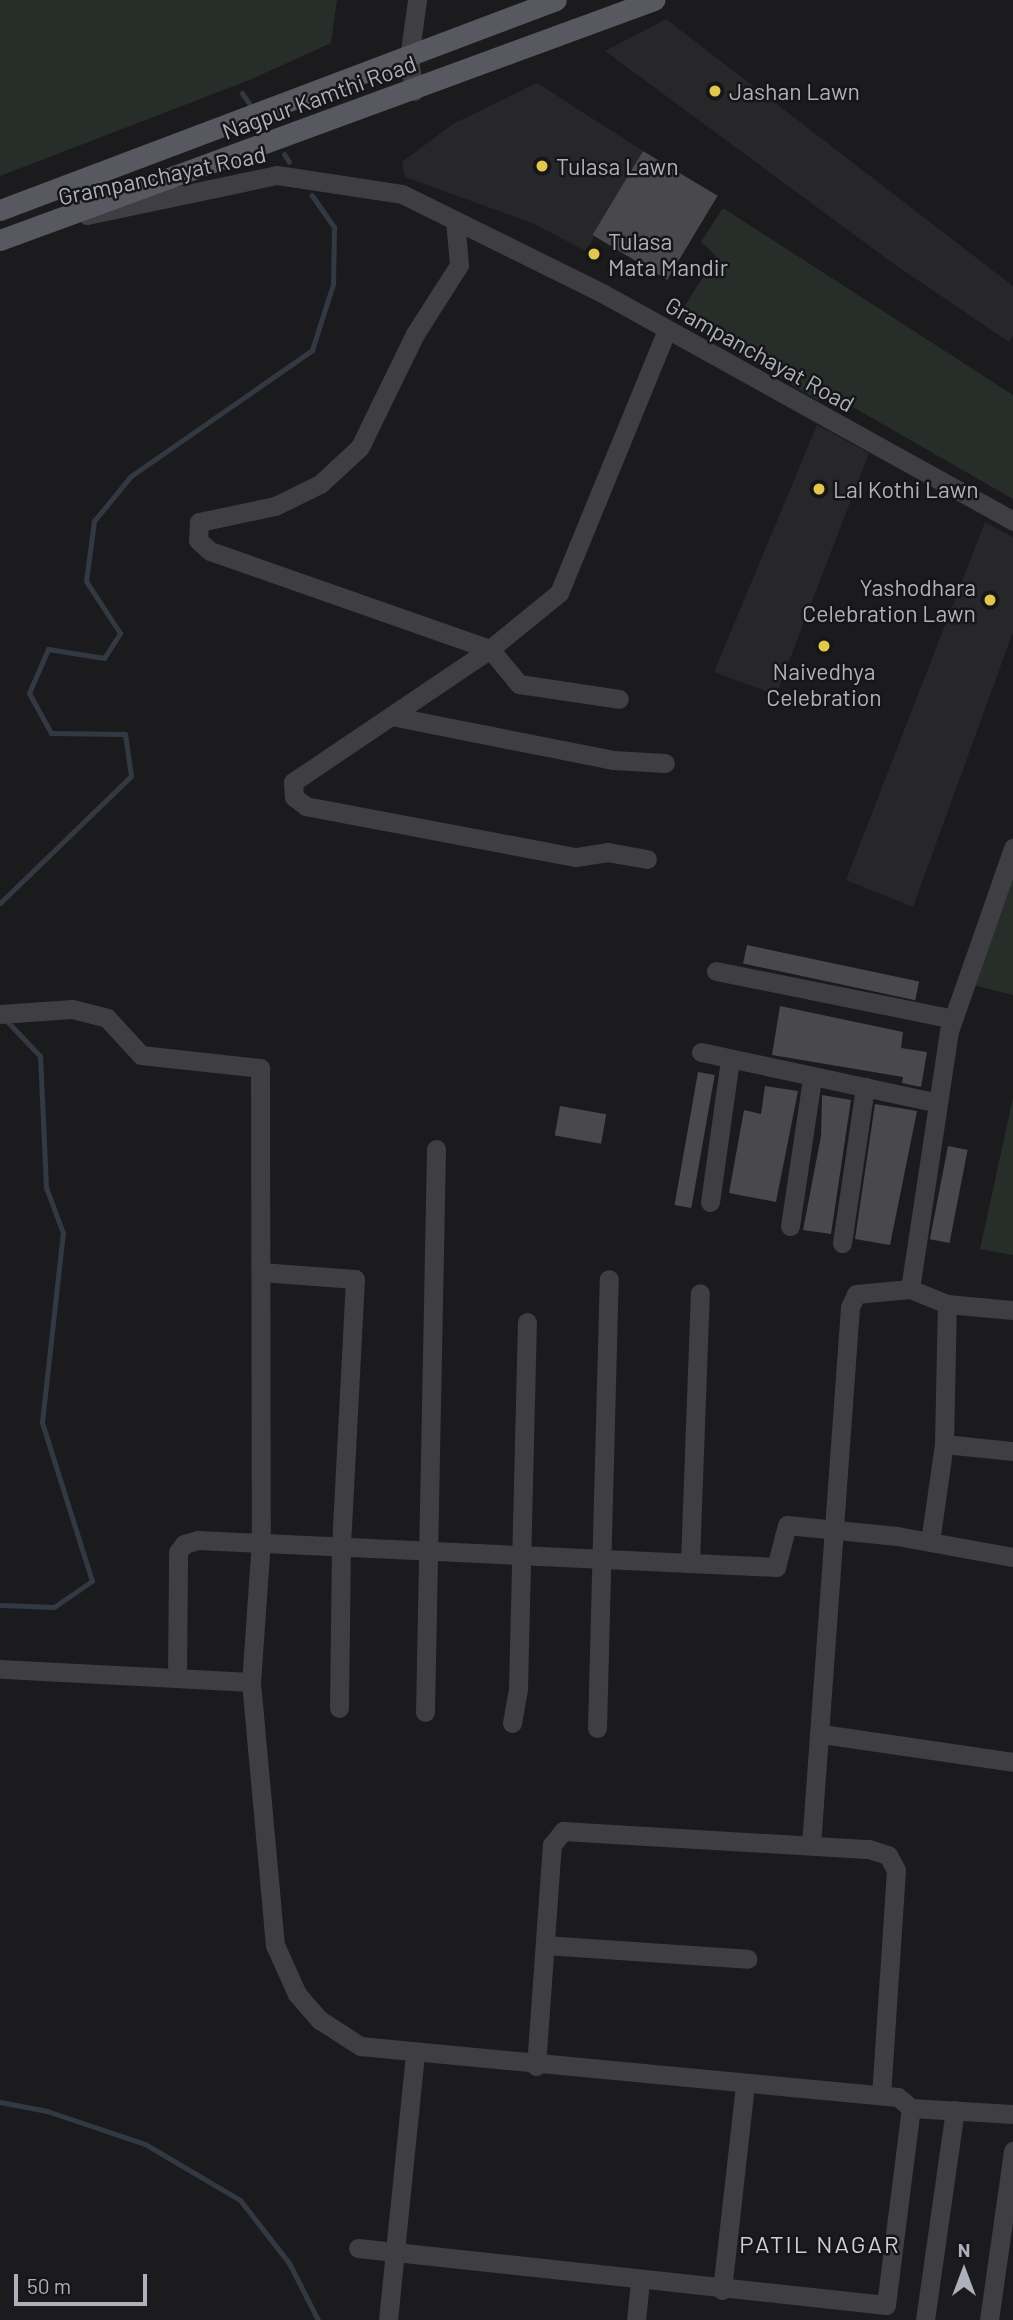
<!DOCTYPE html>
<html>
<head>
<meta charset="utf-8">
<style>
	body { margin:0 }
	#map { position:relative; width:1013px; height:2320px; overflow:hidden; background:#1b1b1d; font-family:Barlow,sans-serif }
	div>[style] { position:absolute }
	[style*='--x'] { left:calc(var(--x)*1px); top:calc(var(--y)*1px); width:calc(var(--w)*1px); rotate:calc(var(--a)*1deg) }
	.built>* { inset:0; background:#27272a }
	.green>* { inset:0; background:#272e29 }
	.stream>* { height:5px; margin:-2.5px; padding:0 2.5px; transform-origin:2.5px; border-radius:2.5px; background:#333942 }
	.building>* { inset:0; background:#48484d; transform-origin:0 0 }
	.minor>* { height:19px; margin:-9.5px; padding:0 9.5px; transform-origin:9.5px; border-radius:9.5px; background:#3e3e43 }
	.major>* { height:21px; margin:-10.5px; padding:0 10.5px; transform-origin:10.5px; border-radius:10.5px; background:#585960 }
	.dots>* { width:19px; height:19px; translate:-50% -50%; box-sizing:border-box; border:4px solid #161618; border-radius:50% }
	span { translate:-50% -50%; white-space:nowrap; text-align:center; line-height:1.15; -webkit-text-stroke:5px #161618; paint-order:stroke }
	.poi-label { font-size:23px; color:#aeb0bb }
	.left { translate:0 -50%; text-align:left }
	.right { translate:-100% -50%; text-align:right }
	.street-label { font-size:23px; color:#aeb0bb }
	.neighbourhood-label { font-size:24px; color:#cfd0d7; letter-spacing:2px }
	.north { position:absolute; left:929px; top:2236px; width:70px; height:70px; -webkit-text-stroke:5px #161618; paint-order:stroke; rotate:0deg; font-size:19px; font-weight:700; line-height:28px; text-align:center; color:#aeb0bb }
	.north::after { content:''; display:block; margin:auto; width:24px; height:32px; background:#aeb0bb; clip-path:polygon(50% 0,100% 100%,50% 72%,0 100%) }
	.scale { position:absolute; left:14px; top:2274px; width:133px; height:32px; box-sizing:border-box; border:4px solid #aeb0bb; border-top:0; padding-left:9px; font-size:21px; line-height:24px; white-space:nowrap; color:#aeb0bb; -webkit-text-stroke:5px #161618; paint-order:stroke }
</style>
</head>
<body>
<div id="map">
	<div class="built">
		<div style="clip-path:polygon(666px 19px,1013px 286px,1013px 335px,1009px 342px,894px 264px,605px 51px)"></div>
		<div style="clip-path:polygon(537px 83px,643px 151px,586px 251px,532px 223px,405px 177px,402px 162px,453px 124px)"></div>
		<div style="clip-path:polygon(817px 425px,869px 453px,776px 695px,714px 672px)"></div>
		<div style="clip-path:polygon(985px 522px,1013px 537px,1013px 632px,913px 907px,846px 880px)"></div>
	</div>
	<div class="green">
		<div style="clip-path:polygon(0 0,337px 0,331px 43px,252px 79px,0 176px)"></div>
		<div style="clip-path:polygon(723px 208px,1013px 395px,1013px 499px,825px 391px,819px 401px,678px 317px,716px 256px,701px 242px)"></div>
		<div style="clip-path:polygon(1013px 862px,1013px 995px,973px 985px)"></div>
		<div style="clip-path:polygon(1013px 1098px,1013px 1255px,980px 1249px)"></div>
	</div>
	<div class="stream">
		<div style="--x:242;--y:93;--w:18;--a:56"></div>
		<div style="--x:284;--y:154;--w:9;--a:58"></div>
		<div style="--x:0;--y:903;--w:182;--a:-44.1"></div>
		<div style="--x:131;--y:776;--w:42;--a:-98.1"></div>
		<div style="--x:125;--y:734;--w:74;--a:-179.2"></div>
		<div style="--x:51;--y:733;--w:46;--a:-118.8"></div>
		<div style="--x:29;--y:693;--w:48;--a:-66.6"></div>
		<div style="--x:48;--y:649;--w:57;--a:9.1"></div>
		<div style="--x:104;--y:658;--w:30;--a:-57"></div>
		<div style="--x:120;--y:633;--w:62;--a:-123.2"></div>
		<div style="--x:86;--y:581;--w:61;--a:-82.4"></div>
		<div style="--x:94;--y:521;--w:58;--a:-50.6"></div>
		<div style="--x:131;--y:476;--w:221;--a:-34.8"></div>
		<div style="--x:312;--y:350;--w:69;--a:-72.3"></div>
		<div style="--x:333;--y:284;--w:57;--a:-89"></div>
		<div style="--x:334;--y:227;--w:39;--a:-125"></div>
		<div style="--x:0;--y:1605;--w:54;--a:2.1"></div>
		<div style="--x:54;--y:1607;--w:46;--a:-34.4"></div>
		<div style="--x:92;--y:1581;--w:167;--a:-107.5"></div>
		<div style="--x:42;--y:1422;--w:190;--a:-83.7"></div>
		<div style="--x:63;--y:1233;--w:49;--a:-110.3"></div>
		<div style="--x:46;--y:1187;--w:131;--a:-92.6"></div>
		<div style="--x:40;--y:1056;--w:52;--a:-133.5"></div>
		<div style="--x:0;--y:2102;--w:48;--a:10.8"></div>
		<div style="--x:47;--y:2111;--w:103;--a:18.6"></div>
		<div style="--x:145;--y:2144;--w:110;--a:30.5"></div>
		<div style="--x:240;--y:2200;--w:80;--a:52.1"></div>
		<div style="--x:289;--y:2263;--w:64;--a:63"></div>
	</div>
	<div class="building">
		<div style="left:643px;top:151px;width:87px;height:98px;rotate:31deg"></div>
		<div style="left:747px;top:945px;width:176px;height:19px;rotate:12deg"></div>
		<div style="clip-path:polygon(780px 1006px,903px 1032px,901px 1048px,927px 1052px,921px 1087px,902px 1083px,903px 1077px,772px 1055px)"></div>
		<div style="left:698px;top:1072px;width:17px;height:135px;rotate:10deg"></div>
		<div style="clip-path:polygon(765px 1086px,798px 1091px,776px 1202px,729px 1193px,744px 1110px,761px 1114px)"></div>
		<div style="clip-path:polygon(822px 1095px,851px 1100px,831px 1234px,803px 1230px,821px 1136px)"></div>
		<div style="clip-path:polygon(875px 1104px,917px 1111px,890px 1245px,855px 1239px)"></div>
		<div style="left:560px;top:1106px;width:47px;height:30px;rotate:10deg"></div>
		<div style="left:948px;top:1146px;width:20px;height:95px;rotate:11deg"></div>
	</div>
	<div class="minor">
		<div style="--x:414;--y:91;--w:33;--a:-99"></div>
		<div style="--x:409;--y:58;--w:59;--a:-82.1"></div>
		<div style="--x:87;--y:215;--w:194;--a:-11.9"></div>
		<div style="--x:277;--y:175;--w:126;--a:8.6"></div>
		<div style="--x:402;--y:194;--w:225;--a:26.3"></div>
		<div style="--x:604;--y:294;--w:468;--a:29"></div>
		<div style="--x:455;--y:220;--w:45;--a:84.9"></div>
		<div style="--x:459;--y:265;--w:82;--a:122.5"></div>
		<div style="--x:415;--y:334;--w:126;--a:116"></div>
		<div style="--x:360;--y:447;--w:54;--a:137.2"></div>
		<div style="--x:320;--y:484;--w:50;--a:153.9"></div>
		<div style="--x:275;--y:506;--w:78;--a:168.1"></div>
		<div style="--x:199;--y:522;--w:18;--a:93"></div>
		<div style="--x:198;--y:540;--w:16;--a:43"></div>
		<div style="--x:210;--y:551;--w:297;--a:19.3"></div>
		<div style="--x:490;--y:649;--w:45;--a:50.4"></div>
		<div style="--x:519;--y:684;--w:101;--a:8.5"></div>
		<div style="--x:391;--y:716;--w:226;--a:11.2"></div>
		<div style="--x:613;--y:760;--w:52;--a:3.3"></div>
		<div style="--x:647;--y:859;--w:40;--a:-170"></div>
		<div style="--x:608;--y:852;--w:33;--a:171"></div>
		<div style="--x:575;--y:857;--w:274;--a:-169.3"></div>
		<div style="--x:306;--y:806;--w:15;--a:-143"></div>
		<div style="--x:294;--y:797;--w:15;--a:-94"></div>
		<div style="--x:293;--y:782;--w:238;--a:-34"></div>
		<div style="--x:490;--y:649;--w:89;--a:-39.1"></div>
		<div style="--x:559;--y:593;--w:284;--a:-67.7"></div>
		<div style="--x:716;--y:971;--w:242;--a:11.4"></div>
		<div style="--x:0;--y:1014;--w:72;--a:-4"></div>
		<div style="--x:72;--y:1009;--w:36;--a:14"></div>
		<div style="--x:107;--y:1018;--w:50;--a:47.4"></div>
		<div style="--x:141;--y:1055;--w:120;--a:6.2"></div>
		<div style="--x:260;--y:1068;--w:472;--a:89.9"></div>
		<div style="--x:261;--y:1540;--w:142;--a:94"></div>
		<div style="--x:251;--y:1682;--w:251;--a:-177"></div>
		<div style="--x:701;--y:1052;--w:242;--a:12.1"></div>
		<div style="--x:710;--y:1202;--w:144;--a:-82"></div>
		<div style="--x:790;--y:1226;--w:150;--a:-81.5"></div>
		<div style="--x:842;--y:1243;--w:158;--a:-81.6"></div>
		<div style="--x:261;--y:1272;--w:94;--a:4.3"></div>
		<div style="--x:355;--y:1279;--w:265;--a:93"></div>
		<div style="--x:341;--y:1544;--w:164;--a:90.7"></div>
		<div style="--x:910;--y:1289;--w:261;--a:-81.4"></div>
		<div style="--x:949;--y:1031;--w:194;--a:-70.7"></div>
		<div style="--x:944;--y:1444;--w:69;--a:5.8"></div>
		<div style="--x:930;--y:1542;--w:99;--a:-81.9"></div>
		<div style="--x:944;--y:1444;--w:140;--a:-88.8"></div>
		<div style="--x:690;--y:1562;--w:269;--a:-87.9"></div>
		<div style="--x:177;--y:1678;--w:126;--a:-89.5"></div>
		<div style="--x:178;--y:1552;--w:10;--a:-53"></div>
		<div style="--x:184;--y:1544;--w:15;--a:-16"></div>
		<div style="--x:198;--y:1540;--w:579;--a:2.67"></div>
		<div style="--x:776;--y:1567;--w:43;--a:-75.3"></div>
		<div style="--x:787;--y:1525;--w:111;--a:5.7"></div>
		<div style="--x:897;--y:1536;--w:118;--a:10.3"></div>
		<div style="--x:251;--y:1682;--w:264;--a:84.8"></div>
		<div style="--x:275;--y:1945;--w:54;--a:65.8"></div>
		<div style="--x:297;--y:1994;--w:35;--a:49"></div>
		<div style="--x:320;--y:2020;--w:48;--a:33"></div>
		<div style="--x:360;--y:2046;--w:540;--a:5.42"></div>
		<div style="--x:898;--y:2097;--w:17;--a:40"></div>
		<div style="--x:911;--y:2108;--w:102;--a:3.4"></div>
		<div style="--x:425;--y:1712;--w:563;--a:-88.88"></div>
		<div style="--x:512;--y:1723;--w:36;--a:-80"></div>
		<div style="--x:518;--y:1688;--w:366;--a:-88.6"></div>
		<div style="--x:597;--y:1728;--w:449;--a:-88.5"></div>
		<div style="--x:822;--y:1734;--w:193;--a:8.3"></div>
		<div style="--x:811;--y:1845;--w:539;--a:-85.85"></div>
		<div style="--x:850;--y:1307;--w:14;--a:-65"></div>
		<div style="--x:856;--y:1294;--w:54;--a:-5.3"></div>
		<div style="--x:910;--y:1289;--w:40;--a:22"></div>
		<div style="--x:947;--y:1304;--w:66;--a:5.2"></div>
		<div style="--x:545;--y:1945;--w:203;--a:3.9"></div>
		<div style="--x:536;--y:2066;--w:222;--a:-85.9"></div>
		<div style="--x:552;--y:1845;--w:18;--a:-52"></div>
		<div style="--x:563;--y:1831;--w:307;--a:3.4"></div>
		<div style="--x:869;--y:1849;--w:20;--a:18"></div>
		<div style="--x:888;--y:1855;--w:17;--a:62"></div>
		<div style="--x:896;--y:1870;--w:226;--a:93.8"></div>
		<div style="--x:358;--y:2248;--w:531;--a:6.16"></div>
		<div style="--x:886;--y:2305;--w:199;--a:-82.8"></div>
		<div style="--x:722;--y:2290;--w:207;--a:-83.6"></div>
		<div style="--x:388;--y:2320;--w:268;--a:-84.2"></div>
		<div style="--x:636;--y:2320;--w:38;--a:-84"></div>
		<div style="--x:925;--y:2320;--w:212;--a:-81.9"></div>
		<div style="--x:989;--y:2320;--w:171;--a:-81.9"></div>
	</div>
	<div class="major">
		<div style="--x:0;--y:210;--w:594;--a:-20.69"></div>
		<div style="--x:0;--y:240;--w:697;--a:-20.15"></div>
	</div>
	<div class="dots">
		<div style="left:715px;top:91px;background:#e3c64c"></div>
		<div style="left:542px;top:166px;background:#e3c64c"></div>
		<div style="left:594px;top:254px;background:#e3c64c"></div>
		<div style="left:819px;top:489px;background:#e3c64c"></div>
		<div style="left:990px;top:600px;background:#e3c64c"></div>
		<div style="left:824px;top:646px;background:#e3c64c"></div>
	</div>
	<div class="poi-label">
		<span class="left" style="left:729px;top:91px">Jashan Lawn</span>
		<span class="left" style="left:556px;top:166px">Tulasa Lawn</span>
		<span class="left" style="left:608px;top:254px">Tulasa<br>Mata Mandir</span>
		<span class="left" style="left:833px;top:489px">Lal Kothi Lawn</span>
		<span class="right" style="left:976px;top:600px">Yashodhara<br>Celebration Lawn</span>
		<span style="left:824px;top:684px">Naivedhya<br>Celebration</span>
	</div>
	<div class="street-label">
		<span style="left:319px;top:97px;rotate:-20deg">Nagpur Kamthi Road</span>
		<span style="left:162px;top:175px;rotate:-12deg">Grampanchayat Road</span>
		<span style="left:760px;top:354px;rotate:29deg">Grampanchayat Road</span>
	</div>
	<div class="neighbourhood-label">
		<span style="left:820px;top:2244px">PATIL NAGAR</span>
	</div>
	<div class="north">N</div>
	<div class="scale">50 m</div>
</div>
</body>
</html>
